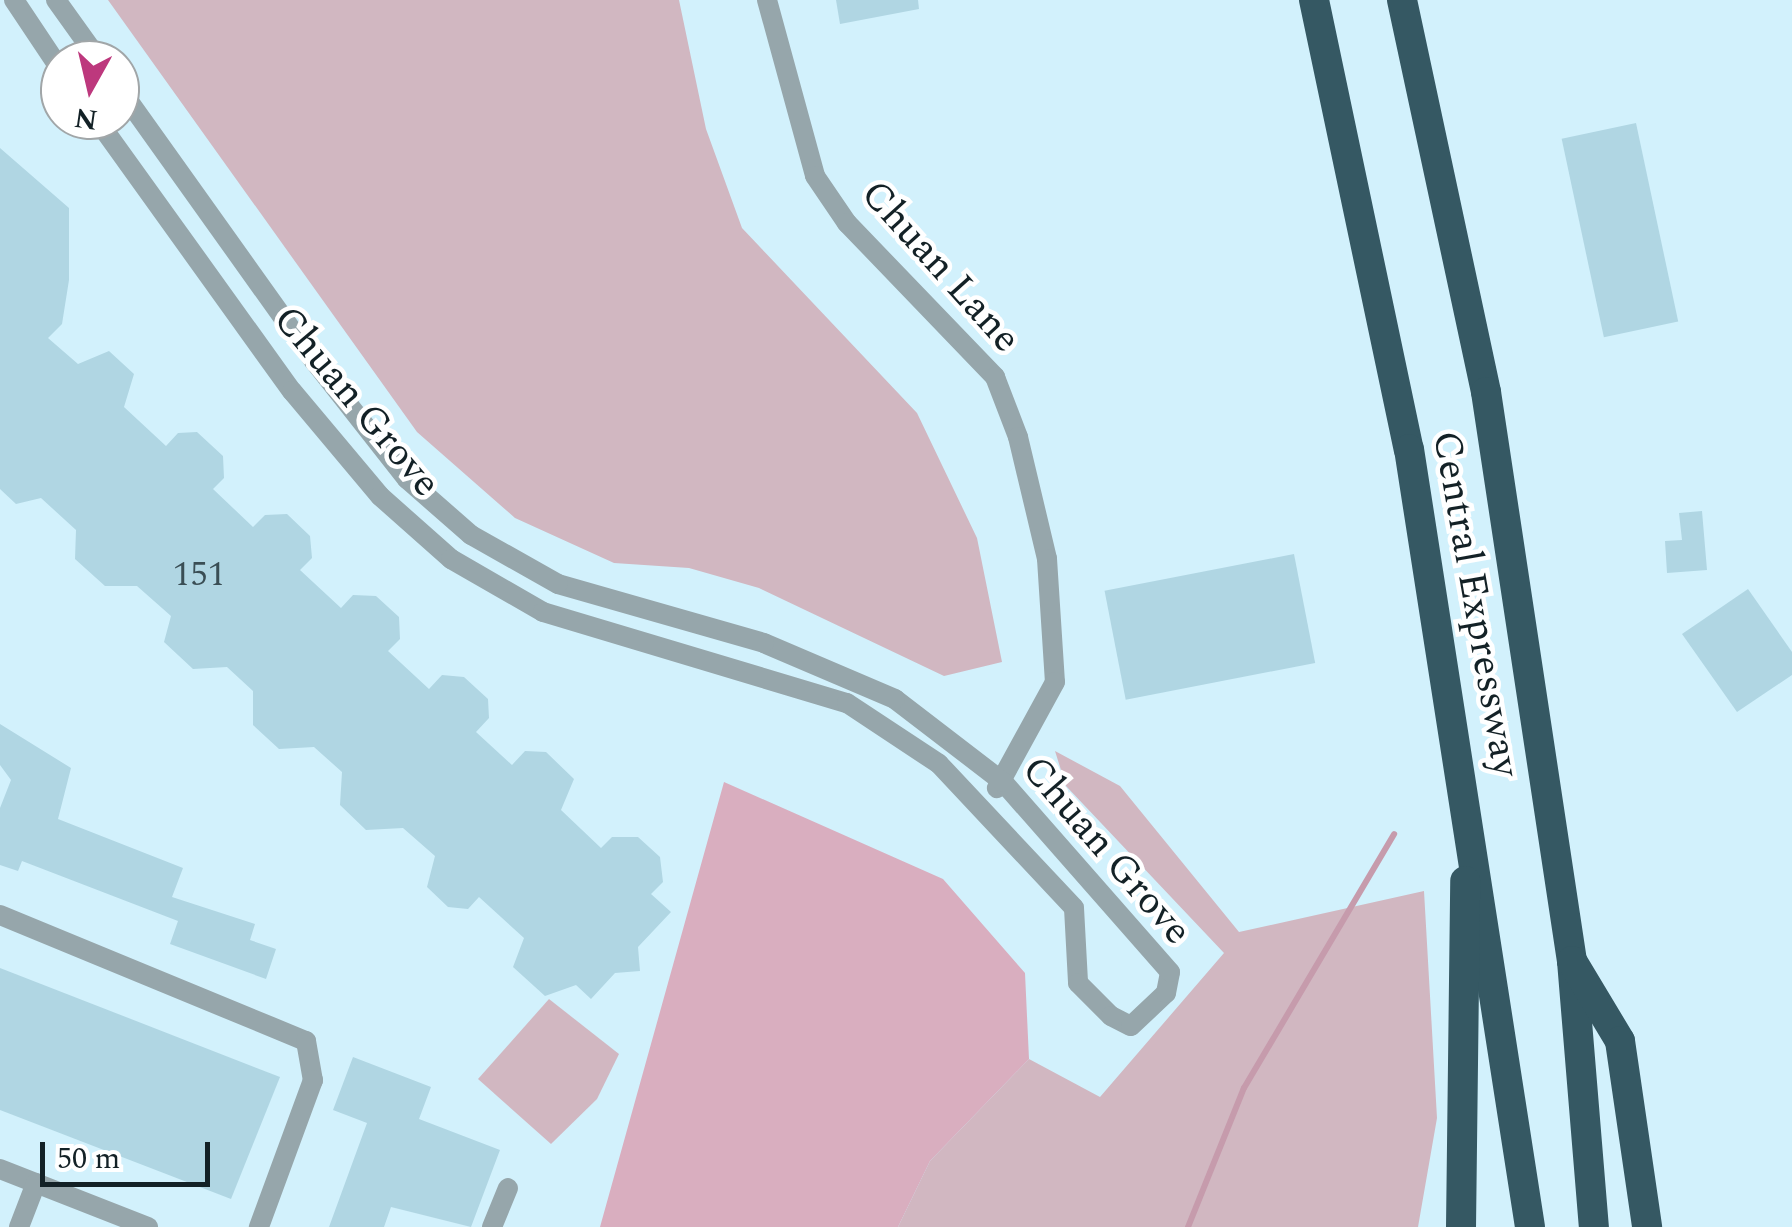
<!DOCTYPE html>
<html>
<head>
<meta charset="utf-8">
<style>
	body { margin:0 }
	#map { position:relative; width:1792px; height:1227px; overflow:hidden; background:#d2f1fc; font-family:Spectral,serif }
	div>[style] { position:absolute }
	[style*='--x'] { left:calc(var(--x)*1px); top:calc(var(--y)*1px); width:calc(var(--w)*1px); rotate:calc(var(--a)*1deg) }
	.green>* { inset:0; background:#d1b7c1 }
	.forest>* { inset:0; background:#d9aebf }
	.stream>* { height:6px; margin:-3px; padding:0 3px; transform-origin:3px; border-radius:3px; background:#c69bac }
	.building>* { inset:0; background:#b0d6e3; transform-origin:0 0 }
	.minor>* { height:20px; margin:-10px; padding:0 10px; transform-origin:10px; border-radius:10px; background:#96a6ab }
	.motorway>* { height:30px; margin:-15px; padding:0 15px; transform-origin:15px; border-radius:15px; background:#355863 }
	span { translate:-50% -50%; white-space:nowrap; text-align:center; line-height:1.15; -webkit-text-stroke:9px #fff; paint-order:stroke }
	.number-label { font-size:35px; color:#3a4e55 }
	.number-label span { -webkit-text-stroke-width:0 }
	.street-label { font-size:40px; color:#132126 }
	.north { position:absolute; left:40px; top:40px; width:100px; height:100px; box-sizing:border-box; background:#fff; border:2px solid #a1a6a8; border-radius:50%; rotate:188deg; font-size:28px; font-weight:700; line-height:40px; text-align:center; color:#132126 }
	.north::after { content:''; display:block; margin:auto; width:35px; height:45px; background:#bd387d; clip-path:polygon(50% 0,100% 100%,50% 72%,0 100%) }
	.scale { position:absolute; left:40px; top:1142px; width:170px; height:45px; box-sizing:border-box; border:5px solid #132126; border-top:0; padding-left:12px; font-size:30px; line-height:35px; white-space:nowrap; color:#132126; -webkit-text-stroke:8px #fff; paint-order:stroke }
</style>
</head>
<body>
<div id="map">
	<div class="green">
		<div style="clip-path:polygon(108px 0,679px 0,706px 129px,742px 228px,917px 413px,977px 538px,1002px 662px,944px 676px,759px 588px,689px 568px,614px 563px,515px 518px,417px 432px)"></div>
		<div style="clip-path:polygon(1055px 751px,1120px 786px,1239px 932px,1424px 891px,1437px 1118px,1418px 1227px,898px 1227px,930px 1161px,1029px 1059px,1100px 1097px,1224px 953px,1066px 786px)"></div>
		<div style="clip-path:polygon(549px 999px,619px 1054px,597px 1099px,551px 1144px,478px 1079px)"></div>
	</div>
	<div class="forest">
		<div style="clip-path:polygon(724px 782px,943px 879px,1025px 973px,1029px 1059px,930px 1161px,898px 1227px,600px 1227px)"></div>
	</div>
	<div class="stream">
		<div style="--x:1188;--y:1227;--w:150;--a:-68.1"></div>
		<div style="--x:1244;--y:1088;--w:295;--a:-59.4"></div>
	</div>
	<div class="building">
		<div style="clip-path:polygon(836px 0,918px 0,919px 9px,840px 24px)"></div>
		<div style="left:1636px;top:123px;width:203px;height:76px;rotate:78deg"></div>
		<div style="clip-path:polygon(0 148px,69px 208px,69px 280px,62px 324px,48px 338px,78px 364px,109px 351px,134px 374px,124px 407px,166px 446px,178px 433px,197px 432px,223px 456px,224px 478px,213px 489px,253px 527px,265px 515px,287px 514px,310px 536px,312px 558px,300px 570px,341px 608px,353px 595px,376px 596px,399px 617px,400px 639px,388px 651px,429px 689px,442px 675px,464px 677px,488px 699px,489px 718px,476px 732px,512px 765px,525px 751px,546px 752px,574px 779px,561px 810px,601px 848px,612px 837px,638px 837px,660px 857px,663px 882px,651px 894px,671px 912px,638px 947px,640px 971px,615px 973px,591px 999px,576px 985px,545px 996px,513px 967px,524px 938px,479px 897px,468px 909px,448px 907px,427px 887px,435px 856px,403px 828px,366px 830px,340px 805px,342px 772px,314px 747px,279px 749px,253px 725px,253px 691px,227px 667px,193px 669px,164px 642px,171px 616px,137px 586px,105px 586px,75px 559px,76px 530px,41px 498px,16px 504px,0 489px)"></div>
		<div style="clip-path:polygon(1702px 511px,1707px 570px,1667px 573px,1665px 541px,1682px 540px,1679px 513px)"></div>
		<div style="left:1294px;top:554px;width:111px;height:193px;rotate:79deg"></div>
		<div style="clip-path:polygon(1748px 589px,1792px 652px,1792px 675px,1737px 712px,1682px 634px)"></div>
		<div style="clip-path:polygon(0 724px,71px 768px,58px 819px,183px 868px,172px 897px,255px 924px,250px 940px,276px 949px,266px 979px,170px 944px,178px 921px,22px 861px,18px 871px,0 865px,0 808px,11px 780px,0 765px)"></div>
		<div style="clip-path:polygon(0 968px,280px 1077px,231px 1199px,0 1110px)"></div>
		<div style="clip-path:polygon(353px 1057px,431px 1087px,419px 1119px,500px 1150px,471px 1227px,391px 1207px,384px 1227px,329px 1227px,367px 1123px,333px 1110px)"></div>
	</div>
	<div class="minor">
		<div style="--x:14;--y:0;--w:83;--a:56.3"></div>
		<div style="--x:56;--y:0;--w:74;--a:54.4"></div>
		<div style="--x:767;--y:0;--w:182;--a:74.7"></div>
		<div style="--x:815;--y:176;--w:57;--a:55.8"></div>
		<div style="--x:847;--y:223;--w:214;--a:46.1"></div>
		<div style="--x:995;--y:377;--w:64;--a:69"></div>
		<div style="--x:1018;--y:437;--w:125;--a:76.6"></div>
		<div style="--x:1047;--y:559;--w:123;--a:86.3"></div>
		<div style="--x:1055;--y:682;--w:121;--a:118.7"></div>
		<div style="--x:97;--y:120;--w:334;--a:54.3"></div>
		<div style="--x:292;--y:391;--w:137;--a:50"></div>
		<div style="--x:380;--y:496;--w:95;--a:41.6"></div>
		<div style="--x:451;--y:559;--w:106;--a:29.9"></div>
		<div style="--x:543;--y:612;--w:317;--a:16.7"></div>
		<div style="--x:847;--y:703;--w:110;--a:33.5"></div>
		<div style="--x:939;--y:764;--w:197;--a:46.8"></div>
		<div style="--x:1074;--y:908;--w:75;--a:86.9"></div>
		<div style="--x:1078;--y:983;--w:47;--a:45"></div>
		<div style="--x:1111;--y:1016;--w:22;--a:27"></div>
		<div style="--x:1131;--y:1026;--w:48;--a:-43.3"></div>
		<div style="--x:1166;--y:993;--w:21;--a:-79"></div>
		<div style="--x:1170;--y:972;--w:253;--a:-131.3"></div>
		<div style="--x:1003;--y:782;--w:136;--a:-142.5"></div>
		<div style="--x:895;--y:699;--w:142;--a:-156.9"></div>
		<div style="--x:764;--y:643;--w:214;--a:-164"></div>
		<div style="--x:558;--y:584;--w:100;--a:-150.6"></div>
		<div style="--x:471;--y:535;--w:85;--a:-138.8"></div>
		<div style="--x:407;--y:479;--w:150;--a:-128.2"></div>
		<div style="--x:314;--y:361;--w:334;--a:-125.5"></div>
		<div style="--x:0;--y:915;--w:331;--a:22.4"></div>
		<div style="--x:306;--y:1041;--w:40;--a:80"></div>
		<div style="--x:313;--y:1080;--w:157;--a:110.2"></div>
		<div style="--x:0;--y:1169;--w:159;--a:21.4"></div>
		<div style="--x:19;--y:1227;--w:47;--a:-68.9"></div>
		<div style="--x:492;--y:1227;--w:42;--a:-67.7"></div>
	</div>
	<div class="motorway">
		<div style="--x:1314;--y:0;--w:459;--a:78.1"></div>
		<div style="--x:1409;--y:449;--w:787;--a:81.16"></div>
		<div style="--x:1402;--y:0;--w:401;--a:77.9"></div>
		<div style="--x:1486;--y:392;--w:575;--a:81.41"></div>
		<div style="--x:1572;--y:961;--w:267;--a:85.3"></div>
		<div style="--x:1572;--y:961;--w:93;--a:59"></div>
		<div style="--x:1620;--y:1041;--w:188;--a:81.7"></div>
		<div style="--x:1461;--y:1227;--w:346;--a:-89.3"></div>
	</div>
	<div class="number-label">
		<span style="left:199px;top:575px">151</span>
	</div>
	<div class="street-label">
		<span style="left:940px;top:267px;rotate:48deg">Chuan Lane</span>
		<span style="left:356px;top:402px;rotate:50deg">Chuan Grove</span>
		<span style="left:1475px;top:604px;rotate:80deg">Central Expressway</span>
		<span style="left:1106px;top:851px;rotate:49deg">Chuan Grove</span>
	</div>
	<div class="north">N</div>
	<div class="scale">50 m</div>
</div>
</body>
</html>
